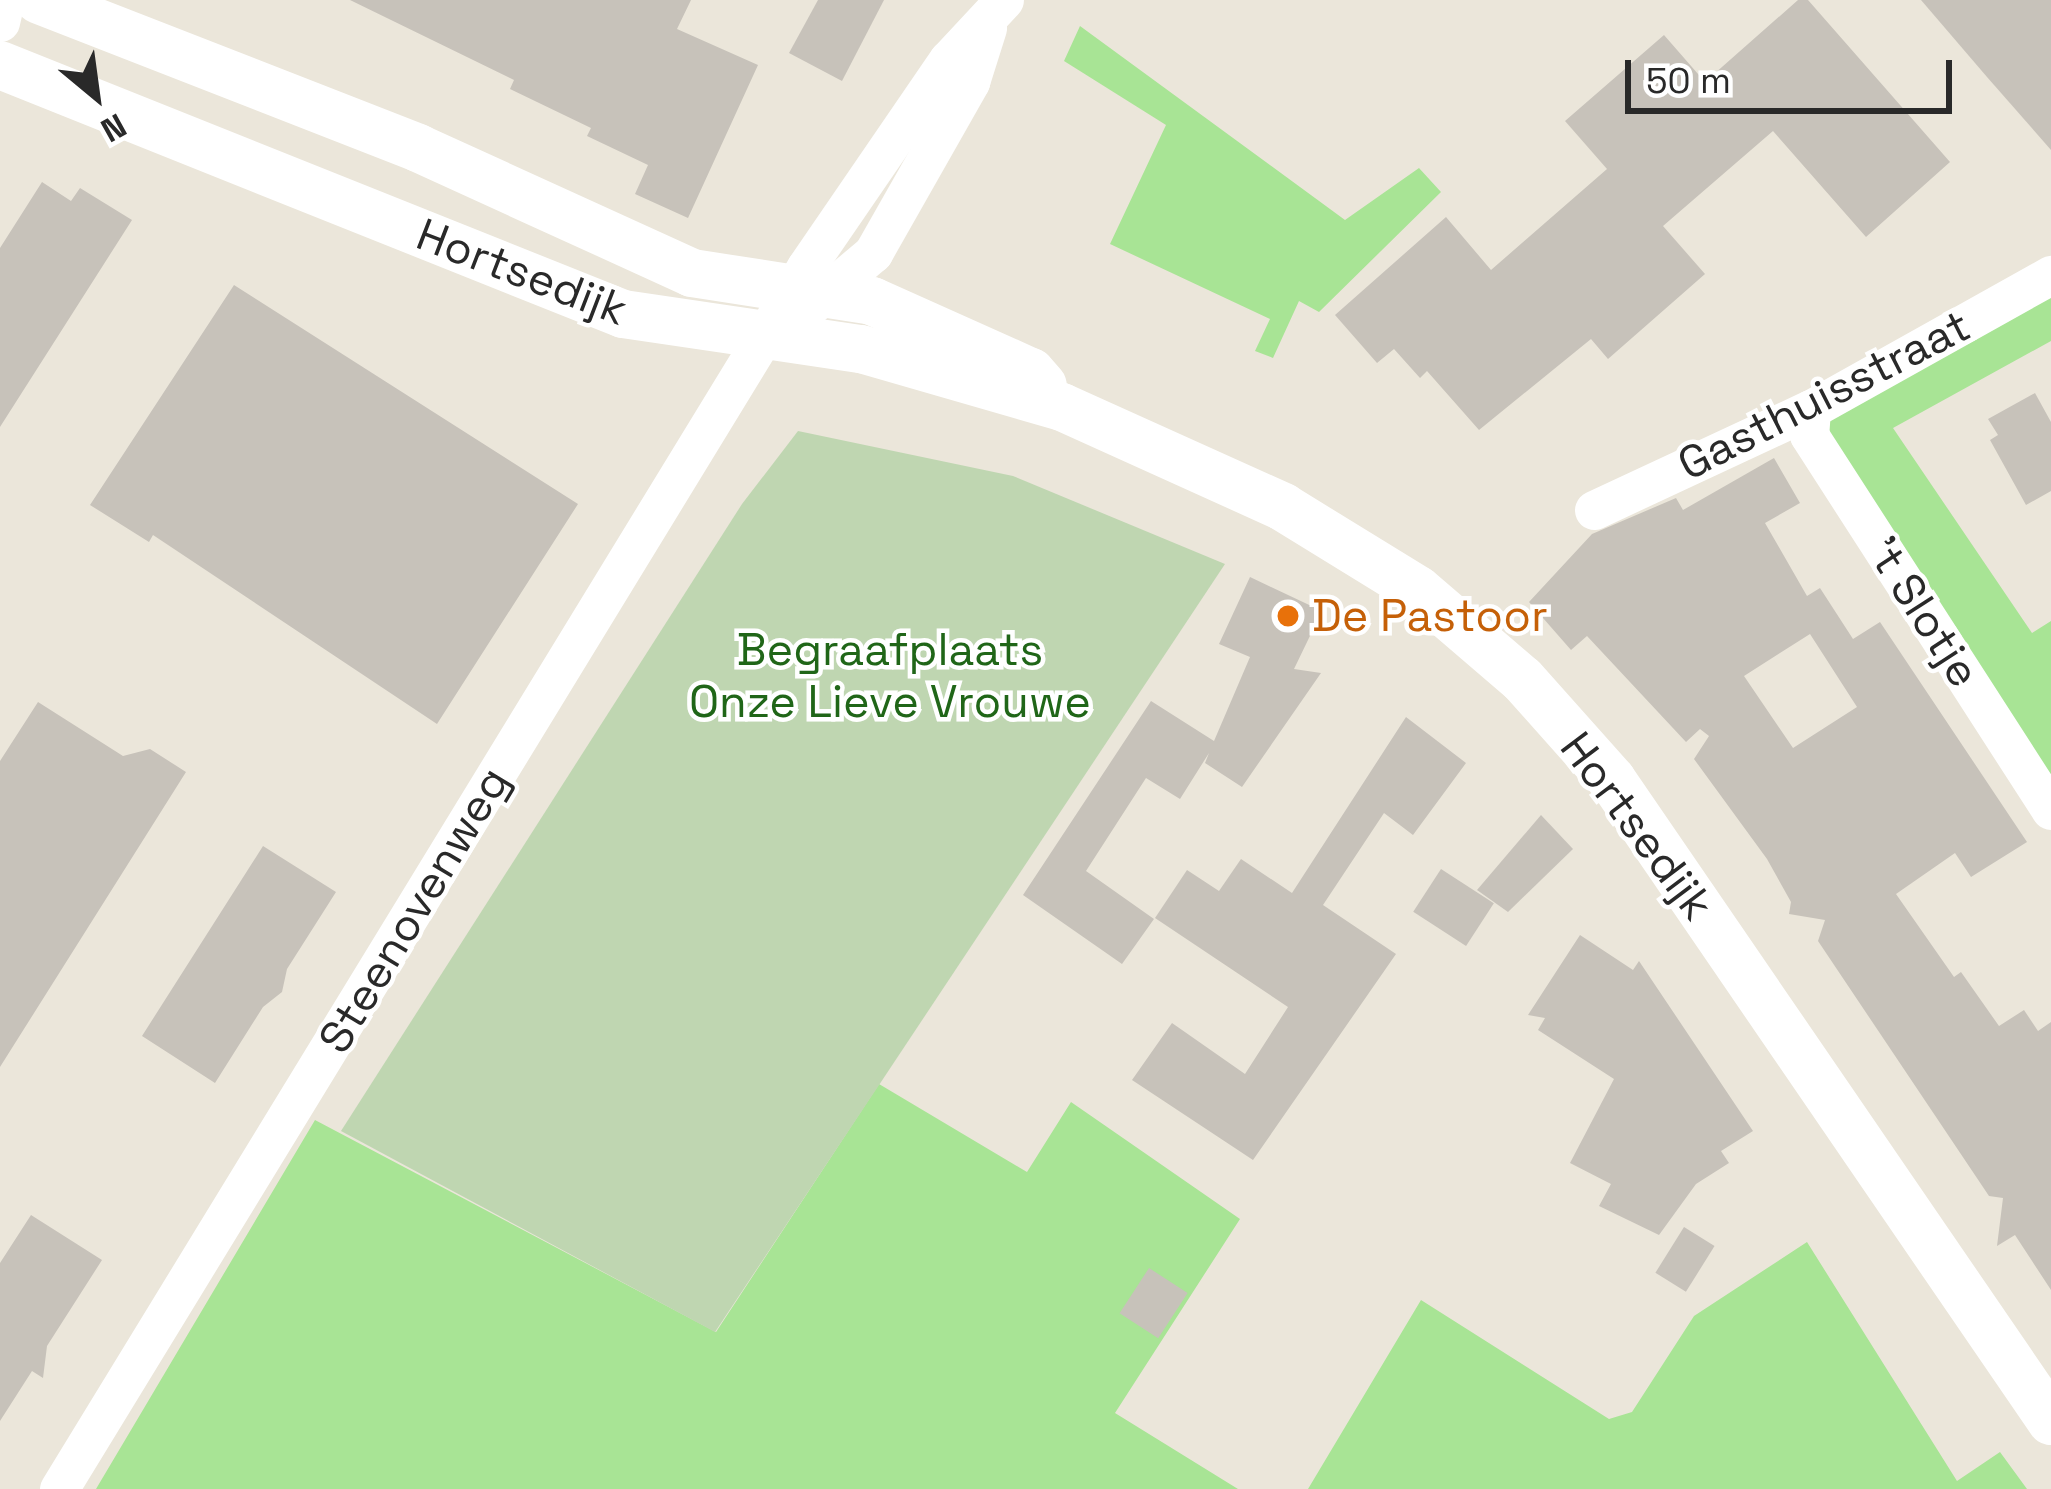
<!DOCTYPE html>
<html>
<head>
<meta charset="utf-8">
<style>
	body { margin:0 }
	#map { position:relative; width:2051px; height:1489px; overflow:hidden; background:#ebe6da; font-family:"Space Grotesk",sans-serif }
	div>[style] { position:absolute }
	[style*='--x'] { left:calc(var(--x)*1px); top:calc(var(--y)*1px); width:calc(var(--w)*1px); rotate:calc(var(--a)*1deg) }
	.green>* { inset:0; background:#a8e495 }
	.cemetery>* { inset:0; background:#bfd6b1 }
	.building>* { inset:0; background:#c7c2ba; transform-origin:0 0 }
	.minor>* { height:39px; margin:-19.5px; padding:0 19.5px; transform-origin:19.5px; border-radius:19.5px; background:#fff }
	.tertiary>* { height:48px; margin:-24px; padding:0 24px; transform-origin:24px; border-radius:24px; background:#fff }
	.dots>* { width:33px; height:33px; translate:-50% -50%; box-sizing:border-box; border:6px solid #fff; border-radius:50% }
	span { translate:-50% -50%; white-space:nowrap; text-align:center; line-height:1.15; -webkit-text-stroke:9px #fff; paint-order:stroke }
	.street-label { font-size:45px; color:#292929 }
	.food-label { font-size:45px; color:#c56008 }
	.left { translate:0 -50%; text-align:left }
	.park-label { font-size:45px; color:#206618 }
	.north { position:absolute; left:36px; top:36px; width:120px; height:120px; -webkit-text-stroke:9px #fff; paint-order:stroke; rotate:151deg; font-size:33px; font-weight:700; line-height:48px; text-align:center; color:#292929 }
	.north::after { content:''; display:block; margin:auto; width:42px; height:54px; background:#292929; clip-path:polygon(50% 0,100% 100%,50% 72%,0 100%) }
	.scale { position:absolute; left:1625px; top:60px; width:327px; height:54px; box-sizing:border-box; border:6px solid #292929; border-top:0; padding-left:15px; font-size:36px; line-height:42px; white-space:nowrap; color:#292929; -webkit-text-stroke:9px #fff; paint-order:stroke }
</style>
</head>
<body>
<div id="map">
	<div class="green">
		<div style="clip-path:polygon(1080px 26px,1345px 220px,1419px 168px,1441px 192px,1319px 312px,1299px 301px,1273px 358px,1255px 351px,1270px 319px,1110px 244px,1166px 125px,1064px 61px)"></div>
		<div style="clip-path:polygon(2051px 293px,2051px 341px,1893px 428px,2032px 633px,2051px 621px,2051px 776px,1819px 430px,1823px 412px)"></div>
		<div style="clip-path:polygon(879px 1084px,1027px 1172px,1071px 1102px,1240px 1219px,1115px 1413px,1238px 1489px,96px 1489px,315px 1120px,716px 1332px)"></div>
		<div style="clip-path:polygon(1807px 1242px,1957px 1481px,2000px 1452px,2027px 1489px,1308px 1489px,1421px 1300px,1609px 1419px,1632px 1412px,1694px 1316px)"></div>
	</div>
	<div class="cemetery">
		<div style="clip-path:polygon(798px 431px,1013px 476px,1225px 564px,715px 1332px,341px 1131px,742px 504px)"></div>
	</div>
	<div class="building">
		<div style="clip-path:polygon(350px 0,691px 0,677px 29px,758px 65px,688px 218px,635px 194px,648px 165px,587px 136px,591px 128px,510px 89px,514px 80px)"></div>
		<div style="clip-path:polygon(818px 0,884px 0,842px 81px,789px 53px)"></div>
		<div style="clip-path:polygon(1798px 0,1808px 0,1950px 162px,1866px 237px,1773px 131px,1663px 226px,1705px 274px,1608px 359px,1591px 339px,1479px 430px,1427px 371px,1420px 378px,1394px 349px,1377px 363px,1335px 315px,1446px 217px,1491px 270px,1607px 169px,1565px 121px,1664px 35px,1705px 82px)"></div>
		<div style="clip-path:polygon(1921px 0,2051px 0,2051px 150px,1987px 77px)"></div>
		<div style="clip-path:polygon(42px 182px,71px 201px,80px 188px,132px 220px,0 427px,0 248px)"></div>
		<div style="clip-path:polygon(234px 285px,578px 504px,437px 724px,153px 535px,149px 542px,90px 505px)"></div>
		<div style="clip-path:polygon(2035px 393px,2051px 422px,2051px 491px,2026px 505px,1990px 440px,1998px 435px,1988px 419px)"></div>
		<div style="clip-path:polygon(evenodd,1774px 458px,1800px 503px,1765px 523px,1807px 596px,1820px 588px,1853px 639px,1880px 622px,2027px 842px,1971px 877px,1955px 853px,1896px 894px,1954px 977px,1961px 972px,1999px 1026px,2024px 1010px,2038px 1031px,2051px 1022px,2051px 1290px,2015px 1235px,1997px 1246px,2003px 1198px,1989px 1196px,1818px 941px,1825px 920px,1789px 914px,1791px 902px,1767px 859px,1694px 759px,1709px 736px,1700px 729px,1686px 742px,1587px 636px,1571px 650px,1529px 602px,1592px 534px,1676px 498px,1683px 510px,1774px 458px,1810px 634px,1857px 707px,1793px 748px,1744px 676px,1810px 634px)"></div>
		<div style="clip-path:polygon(1250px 577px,1322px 611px,1294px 669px,1321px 673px,1242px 787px,1205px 763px,1209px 753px,1180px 799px,1146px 778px,1086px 871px,1154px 919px,1122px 964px,1023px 895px,1151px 701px,1214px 741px,1250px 657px,1219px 644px)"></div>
		<div style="clip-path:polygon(38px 702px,123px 756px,150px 749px,186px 772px,0 1067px,0 761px)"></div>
		<div style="clip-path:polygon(1406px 717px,1466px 763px,1413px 835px,1384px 813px,1323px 905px,1396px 954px,1253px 1160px,1132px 1080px,1172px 1023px,1245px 1074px,1288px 1007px,1155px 918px,1187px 870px,1219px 891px,1241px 859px,1292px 893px)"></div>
		<div style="clip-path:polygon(1541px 815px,1573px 849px,1508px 912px,1477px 890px)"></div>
		<div style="clip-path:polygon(263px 846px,336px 892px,287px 969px,282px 992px,263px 1007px,215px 1083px,142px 1036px)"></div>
		<div style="left:1441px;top:869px;width:63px;height:51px;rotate:33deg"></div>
		<div style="clip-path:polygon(1580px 935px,1633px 970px,1639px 961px,1753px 1131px,1721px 1151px,1729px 1163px,1696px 1184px,1659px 1235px,1599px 1206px,1611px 1184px,1570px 1163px,1614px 1079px,1538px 1030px,1545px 1018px,1528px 1015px)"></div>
		<div style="clip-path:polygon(31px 1215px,102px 1260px,47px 1346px,43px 1378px,32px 1371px,0 1421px,0 1263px)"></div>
		<div style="left:1684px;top:1227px;width:36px;height:54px;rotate:32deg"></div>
		<div style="left:1149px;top:1268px;width:46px;height:54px;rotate:33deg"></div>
	</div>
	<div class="minor">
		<div style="--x:0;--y:22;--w:23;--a:-77"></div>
		<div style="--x:809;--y:307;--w:84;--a:-40.2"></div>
		<div style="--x:873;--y:253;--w:197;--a:-60.4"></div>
		<div style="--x:970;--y:82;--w:57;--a:-72.5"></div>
		<div style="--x:1811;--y:409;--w:26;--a:94"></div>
		<div style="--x:1809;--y:435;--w:446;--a:57.2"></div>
		<div style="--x:1594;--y:510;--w:239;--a:-25"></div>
		<div style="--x:1811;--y:409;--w:275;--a:-29.2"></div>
		<div style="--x:59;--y:1489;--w:1432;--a:-58.56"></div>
		<div style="--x:806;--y:267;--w:251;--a:-55.6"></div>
		<div style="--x:948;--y:60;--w:82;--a:-47"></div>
	</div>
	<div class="tertiary">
		<div style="--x:39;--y:0;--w:407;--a:21.3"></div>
		<div style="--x:418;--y:148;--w:301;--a:24.5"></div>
		<div style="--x:692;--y:273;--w:182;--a:8.8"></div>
		<div style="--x:872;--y:301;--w:174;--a:24.1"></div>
		<div style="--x:1031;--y:372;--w:18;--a:49"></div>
		<div style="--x:0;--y:65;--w:671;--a:21.79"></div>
		<div style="--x:623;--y:314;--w:241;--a:8.4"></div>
		<div style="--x:861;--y:349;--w:209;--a:16.1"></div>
		<div style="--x:1062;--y:407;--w:243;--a:24.3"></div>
		<div style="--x:1283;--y:507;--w:158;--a:31.6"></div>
		<div style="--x:1418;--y:590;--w:137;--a:40.6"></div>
		<div style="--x:1522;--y:679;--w:135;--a:48.3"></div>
		<div style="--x:1612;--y:780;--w:777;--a:55.59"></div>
	</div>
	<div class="dots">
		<div style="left:1288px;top:616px;background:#e8710a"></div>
	</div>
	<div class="street-label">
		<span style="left:522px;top:272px;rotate:21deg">Hortsedijk</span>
		<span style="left:1824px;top:395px;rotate:-27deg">Gasthuisstraat</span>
		<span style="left:1923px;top:612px;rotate:57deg">'t Slotje</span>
		<span style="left:1637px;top:826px;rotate:53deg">Hortsedijk</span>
		<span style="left:414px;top:910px;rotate:-59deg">Steenovenweg</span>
	</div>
	<div class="food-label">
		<span class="left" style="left:1312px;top:616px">De Pastoor</span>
	</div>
	<div class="park-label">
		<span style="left:890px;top:676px">Begraafplaats<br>Onze Lieve Vrouwe</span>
	</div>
	<div class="north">N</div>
	<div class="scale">50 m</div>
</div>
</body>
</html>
